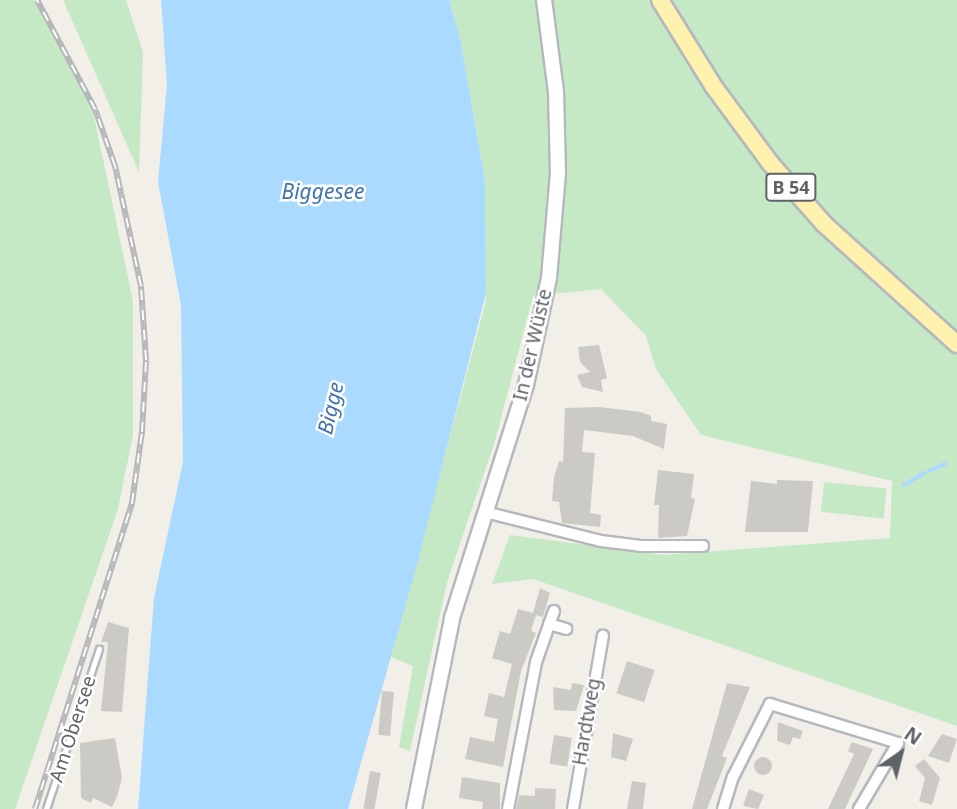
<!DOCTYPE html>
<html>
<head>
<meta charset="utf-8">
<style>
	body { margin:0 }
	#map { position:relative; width:957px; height:809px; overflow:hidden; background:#f1efe8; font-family:"Noto Sans",sans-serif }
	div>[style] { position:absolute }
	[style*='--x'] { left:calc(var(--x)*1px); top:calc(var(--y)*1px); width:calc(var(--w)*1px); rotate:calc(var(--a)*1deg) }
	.green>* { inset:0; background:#c5e8c5; transform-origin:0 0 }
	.water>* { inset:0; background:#aadaff }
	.stream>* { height:3.5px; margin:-1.75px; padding:0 1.75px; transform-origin:1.75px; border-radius:1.75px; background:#aadaff }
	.building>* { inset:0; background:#cccac5; transform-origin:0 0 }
	.round { border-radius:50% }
	.roads { filter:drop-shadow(2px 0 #b5b8bc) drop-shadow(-2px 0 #b5b8bc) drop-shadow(0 2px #b5b8bc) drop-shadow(0 -2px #b5b8bc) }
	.service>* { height:5px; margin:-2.5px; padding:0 2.5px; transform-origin:2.5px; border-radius:2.5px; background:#fff }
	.minor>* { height:10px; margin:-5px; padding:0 5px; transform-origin:5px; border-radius:5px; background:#fff }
	.secondary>* { height:14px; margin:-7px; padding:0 7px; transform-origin:7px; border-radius:7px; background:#fff }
	.primary>* { height:16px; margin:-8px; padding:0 8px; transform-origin:8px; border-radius:8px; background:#fff2af }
	.rail>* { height:6px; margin-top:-3px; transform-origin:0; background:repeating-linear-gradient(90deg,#fff 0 10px,#b6b7b8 0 20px); box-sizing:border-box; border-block:2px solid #b6b7b8 }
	span { translate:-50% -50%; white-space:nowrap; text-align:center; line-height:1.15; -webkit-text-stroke:5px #fff; paint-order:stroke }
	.shield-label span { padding:2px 5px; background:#fff; border:2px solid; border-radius:5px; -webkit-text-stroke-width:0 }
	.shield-label { font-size:18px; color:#5f6368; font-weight:700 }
	.street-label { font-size:19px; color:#5f6368 }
	.water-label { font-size:21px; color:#4174aa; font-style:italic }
	.north { position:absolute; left:866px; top:718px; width:70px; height:70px; -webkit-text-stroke:5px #fff; paint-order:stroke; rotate:35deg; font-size:19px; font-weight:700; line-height:28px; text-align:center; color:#5f6368 }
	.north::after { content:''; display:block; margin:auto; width:24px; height:32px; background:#5f6368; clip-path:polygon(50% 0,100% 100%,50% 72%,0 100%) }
</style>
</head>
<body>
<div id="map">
	<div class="green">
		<div style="clip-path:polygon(0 0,34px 0,92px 107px,133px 301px,133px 435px,118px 509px,15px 809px,0 809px)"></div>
		<div style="clip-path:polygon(63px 0,126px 0,143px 52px,139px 172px)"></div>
		<div style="clip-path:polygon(449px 0,957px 0,957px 726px,533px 579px,492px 584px,510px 535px,664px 555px,890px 538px,892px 481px,701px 435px,656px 369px,646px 336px,601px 289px,533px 296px,495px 441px,447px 582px,410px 751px,399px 747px,413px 666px,391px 657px,486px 301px,485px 181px,460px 38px)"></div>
		<div style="left:824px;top:482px;width:63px;height:30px;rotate:6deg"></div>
	</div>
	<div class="water">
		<div style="clip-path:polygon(161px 0,449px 0,460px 38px,485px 181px,486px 293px,418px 561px,348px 809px,138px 809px,154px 598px,183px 462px,181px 305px,158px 182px,167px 84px)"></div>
	</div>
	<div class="stream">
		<div style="--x:929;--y:471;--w:17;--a:-24"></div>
		<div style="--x:904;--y:485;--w:24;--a:-30"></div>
	</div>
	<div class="building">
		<div style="clip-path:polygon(599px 345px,607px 378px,601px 380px,603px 392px,582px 387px,577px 375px,590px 372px,580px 362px,578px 347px)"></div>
		<div style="clip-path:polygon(599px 407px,641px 412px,651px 416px,651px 421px,667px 424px,664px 449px,633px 436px,584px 430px,582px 452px,595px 453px,590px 513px,601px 515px,600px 527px,562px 523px,559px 502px,552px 501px,554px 477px,559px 461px,563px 462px,565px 408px)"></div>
		<div style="clip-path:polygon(658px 470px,694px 474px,691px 498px,695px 499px,687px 536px,658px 538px,659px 505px,654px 505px)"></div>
		<div style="clip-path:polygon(777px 480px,813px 481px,808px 532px,745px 532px,751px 481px,777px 484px)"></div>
		<div style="clip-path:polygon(540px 588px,550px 593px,543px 617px,536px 615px,531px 631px,536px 633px,521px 671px,503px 767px,465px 759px,470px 737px,494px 742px,498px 719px,484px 716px,489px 693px,504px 697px,512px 664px,492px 658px,500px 631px,510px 634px,518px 609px,533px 613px)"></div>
		<div style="clip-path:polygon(108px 622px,129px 628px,122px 712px,101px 711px,108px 642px,101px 642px)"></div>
		<div style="left:627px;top:661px;width:29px;height:34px;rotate:18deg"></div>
		<div style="clip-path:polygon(572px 683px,584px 685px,576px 711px,554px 710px,553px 687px,571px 690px)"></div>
		<div style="clip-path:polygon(727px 683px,750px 687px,722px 756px,727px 758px,707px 809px,692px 809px)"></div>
		<div style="left:382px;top:691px;width:12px;height:44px;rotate:5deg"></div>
		<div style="clip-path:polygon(778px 722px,803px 731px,800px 739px,793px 737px,790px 745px,777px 741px)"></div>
		<div style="clip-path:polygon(613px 733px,633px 739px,626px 761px,611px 757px)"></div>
		<div style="clip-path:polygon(942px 734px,957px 739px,949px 763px,928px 756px)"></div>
		<div style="left:554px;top:735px;width:18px;height:29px;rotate:9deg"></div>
		<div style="clip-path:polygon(115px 738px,122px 778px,117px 797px,112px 807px,93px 798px,91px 803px,81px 798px,80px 743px)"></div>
		<div style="clip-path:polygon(852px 742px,873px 749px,845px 809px,828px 809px,854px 754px,848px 751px)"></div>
		<div class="round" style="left:754px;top:757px;width:18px;height:18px"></div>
		<div style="clip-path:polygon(924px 759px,940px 778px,932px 805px,919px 801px,925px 778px,915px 766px)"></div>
		<div style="left:370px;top:771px;width:11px;height:38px;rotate:10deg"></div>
		<div style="clip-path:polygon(462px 777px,500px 783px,500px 809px,482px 809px,483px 802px,459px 798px)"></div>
		<div style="clip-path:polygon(632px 781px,646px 783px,643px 809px,627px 809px)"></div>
		<div style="clip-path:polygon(535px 788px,556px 789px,555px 809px,516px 809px,519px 795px,535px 796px)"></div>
		<div style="clip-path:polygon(749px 789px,764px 795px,758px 809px,743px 806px)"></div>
	</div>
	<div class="roads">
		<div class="service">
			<div style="--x:46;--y:809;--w:169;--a:-71.7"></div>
		</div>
		<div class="minor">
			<div style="--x:485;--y:512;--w:120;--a:14"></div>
			<div style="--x:601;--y:541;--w:38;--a:7"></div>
			<div style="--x:639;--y:546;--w:64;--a:0"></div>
			<div style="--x:549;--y:624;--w:18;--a:16"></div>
			<div style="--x:508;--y:809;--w:150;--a:-79.2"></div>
			<div style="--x:536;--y:662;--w:54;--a:-70.6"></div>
			<div style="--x:573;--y:809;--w:176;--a:-80.2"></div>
			<div style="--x:723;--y:809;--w:34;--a:-73"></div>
			<div style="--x:733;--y:777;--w:82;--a:-63.1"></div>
			<div style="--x:770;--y:704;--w:134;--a:16.9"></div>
			<div style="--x:898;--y:743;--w:77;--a:120.6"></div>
		</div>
		<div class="secondary">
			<div style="--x:414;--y:809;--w:195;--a:-78.7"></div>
			<div style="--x:452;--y:618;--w:244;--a:-72.4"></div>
			<div style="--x:526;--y:385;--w:109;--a:-77.9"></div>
			<div style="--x:549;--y:278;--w:105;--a:-85.1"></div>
			<div style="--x:558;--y:173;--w:81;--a:-91.4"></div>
			<div style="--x:556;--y:92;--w:93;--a:-97.4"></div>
		</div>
		<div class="primary">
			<div style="--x:660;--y:0;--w:102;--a:58.2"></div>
			<div style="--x:714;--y:87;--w:96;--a:53.5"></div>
			<div style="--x:771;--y:164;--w:80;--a:48.5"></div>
			<div style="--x:824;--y:224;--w:179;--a:42.1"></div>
		</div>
	</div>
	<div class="rail">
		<div style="--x:35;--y:809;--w:321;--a:-72.4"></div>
		<div style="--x:132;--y:503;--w:72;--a:-82"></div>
		<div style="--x:142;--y:432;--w:72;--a:-86.8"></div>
		<div style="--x:146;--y:360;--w:74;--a:-93.9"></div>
		<div style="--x:141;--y:286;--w:123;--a:-102.2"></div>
		<div style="--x:115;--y:166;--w:60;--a:-109.3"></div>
		<div style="--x:95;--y:109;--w:123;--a:-118"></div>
	</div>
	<div class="shield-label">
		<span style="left:791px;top:187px">B 54</span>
	</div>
	<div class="street-label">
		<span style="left:533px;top:345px;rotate:-77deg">In der Wüste</span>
		<span style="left:587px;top:722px;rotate:-80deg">Hardtweg</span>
		<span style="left:73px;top:729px;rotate:-72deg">Am Obersee</span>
	</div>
	<div class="water-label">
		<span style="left:323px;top:191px">Biggesee</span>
		<span style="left:330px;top:408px;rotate:-77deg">Bigge</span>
	</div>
	<div class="north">N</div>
</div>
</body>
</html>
